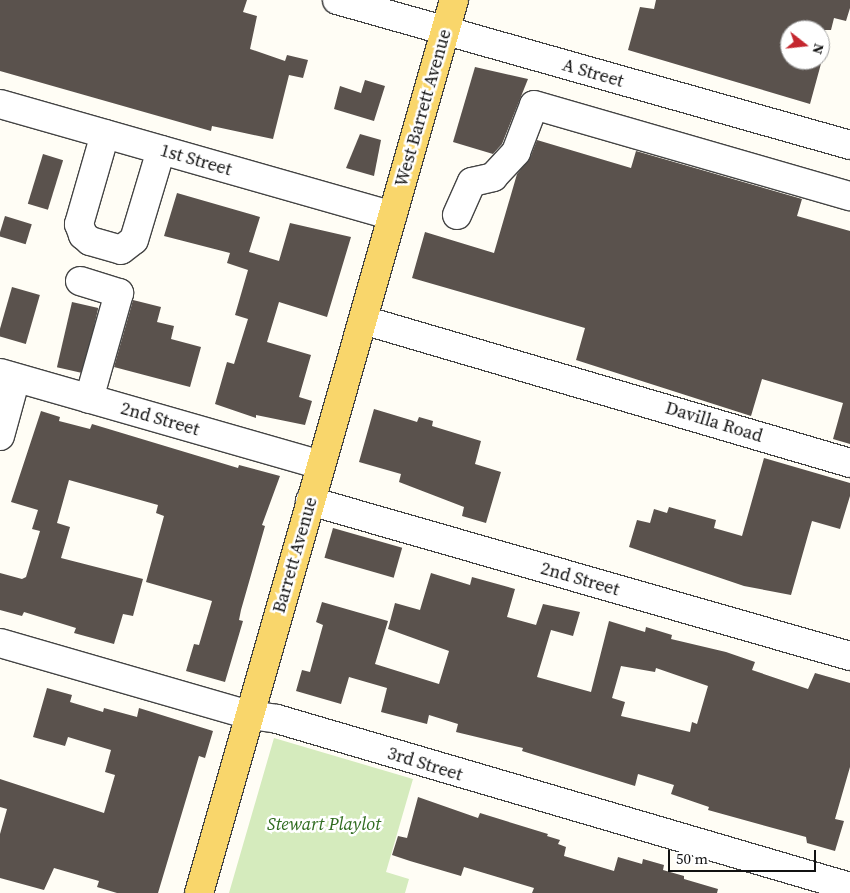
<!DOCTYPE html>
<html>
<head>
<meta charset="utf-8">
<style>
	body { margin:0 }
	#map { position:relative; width:850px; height:893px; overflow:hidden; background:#fffdf5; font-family:"Source Serif 4",serif }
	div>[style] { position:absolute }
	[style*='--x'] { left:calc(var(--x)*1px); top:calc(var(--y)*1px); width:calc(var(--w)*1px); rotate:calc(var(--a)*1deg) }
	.green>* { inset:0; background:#d5ebbd }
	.building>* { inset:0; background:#5a524d; transform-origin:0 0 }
	.roads { filter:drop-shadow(1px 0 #444) drop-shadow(-1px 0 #444) drop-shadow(0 1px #444) drop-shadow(0 -1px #444) }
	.minor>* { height:28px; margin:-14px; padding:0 14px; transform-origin:14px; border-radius:14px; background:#fff }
	.major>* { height:28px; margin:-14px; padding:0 14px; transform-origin:14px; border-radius:14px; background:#f9d66b }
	span { translate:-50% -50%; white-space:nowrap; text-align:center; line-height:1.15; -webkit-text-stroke:5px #fff; paint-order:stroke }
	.street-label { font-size:18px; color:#111 }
	.park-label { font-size:18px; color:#2f6b1f; font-style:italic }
	.north { position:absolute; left:780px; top:20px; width:50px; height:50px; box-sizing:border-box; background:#fff; border:1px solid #a0a0a0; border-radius:50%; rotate:106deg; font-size:14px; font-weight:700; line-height:20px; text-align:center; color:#111 }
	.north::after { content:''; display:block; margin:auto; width:18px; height:22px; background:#c4262e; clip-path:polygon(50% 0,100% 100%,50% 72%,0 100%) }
	.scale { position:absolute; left:668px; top:850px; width:148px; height:22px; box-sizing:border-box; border:2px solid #111; border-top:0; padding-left:6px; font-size:15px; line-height:18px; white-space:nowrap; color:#111; -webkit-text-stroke:4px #fff; paint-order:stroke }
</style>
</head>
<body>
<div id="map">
	<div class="green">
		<div style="clip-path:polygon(274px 738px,413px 779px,386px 872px,409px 879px,405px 893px,229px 893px)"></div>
	</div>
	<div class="building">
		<div style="clip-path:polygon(0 0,247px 0,243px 12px,257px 16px,250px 49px,285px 61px,287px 55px,308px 60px,303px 78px,289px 75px,273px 139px,212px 126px,211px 131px,0 71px)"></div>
		<div style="clip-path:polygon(656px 0,850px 0,850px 8px,846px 21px,834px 18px,831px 30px,790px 30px,790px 60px,822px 60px,810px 104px,628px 50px,640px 7px,654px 9px)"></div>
		<div style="clip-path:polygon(475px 67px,528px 79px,502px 144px,493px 154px,453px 142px)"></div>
		<div style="clip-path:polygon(365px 80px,385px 86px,374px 121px,334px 109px,340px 86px,361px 93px)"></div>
		<div style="clip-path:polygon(360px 134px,381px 140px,374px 176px,346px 168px)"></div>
		<div style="clip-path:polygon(537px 140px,631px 168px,636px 151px,802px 199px,797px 216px,850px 231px,850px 444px,833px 439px,843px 403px,762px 379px,751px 416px,576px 360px,585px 328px,412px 278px,425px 232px,494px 253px,517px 174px,530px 158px)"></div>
		<div style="left:43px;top:154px;width:21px;height:52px;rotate:17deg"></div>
		<div style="clip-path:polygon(177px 193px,260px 217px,249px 252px,279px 261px,290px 223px,351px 237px,327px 317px,279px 302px,267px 342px,311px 355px,299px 397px,312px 401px,305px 425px,256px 415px,256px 418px,215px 404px,227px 362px,234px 364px,248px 319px,235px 315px,248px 270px,227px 263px,230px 253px,164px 236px)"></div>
		<div style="left:5px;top:216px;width:28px;height:21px;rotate:17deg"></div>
		<div style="left:12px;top:287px;width:29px;height:51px;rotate:16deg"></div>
		<div style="clip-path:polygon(133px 300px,161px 307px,157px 322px,174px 326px,171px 339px,201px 347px,190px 387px,114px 367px)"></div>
		<div style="left:72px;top:302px;width:27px;height:67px;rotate:13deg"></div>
		<div style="clip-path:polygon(374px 409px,414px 421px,417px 422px,419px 417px,433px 421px,432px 426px,481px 441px,475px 464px,501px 472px,486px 523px,462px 516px,464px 507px,399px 482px,401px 474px,359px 462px)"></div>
		<div style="clip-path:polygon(41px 411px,60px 417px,59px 421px,90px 429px,92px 424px,238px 468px,239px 465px,280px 476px,262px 525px,265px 526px,241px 610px,239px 620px,243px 621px,225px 682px,186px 671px,194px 644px,199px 645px,212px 601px,146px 582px,164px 516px,156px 513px,158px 505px,69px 480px,57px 523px,70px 527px,61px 558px,143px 579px,133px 616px,123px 614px,114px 644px,74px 633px,76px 628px,24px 612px,22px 616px,0 610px,0 573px,22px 579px,26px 577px,40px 531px,32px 529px,38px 510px,11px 502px)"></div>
		<div style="clip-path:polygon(764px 458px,850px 483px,850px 496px,840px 529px,812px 521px,791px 595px,744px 586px,629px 547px,637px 520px,650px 523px,654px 509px,667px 513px,669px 507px,716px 520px,714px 528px,742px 536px)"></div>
		<div style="left:333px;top:528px;width:72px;height:31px;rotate:16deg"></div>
		<div style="clip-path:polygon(evenodd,431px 573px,470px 585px,472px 577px,515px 589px,507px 617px,536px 625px,543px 604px,580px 612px,573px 636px,551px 630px,537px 677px,591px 692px,609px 621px,645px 632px,646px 627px,672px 635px,671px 639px,726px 652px,755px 662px,752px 670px,808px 689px,815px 673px,850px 683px,850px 767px,835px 819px,844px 821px,835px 851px,807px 843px,806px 837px,708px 810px,709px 807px,671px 794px,674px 785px,638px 774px,635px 786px,522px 751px,523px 748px,456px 732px,458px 724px,429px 715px,427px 724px,381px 712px,387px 688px,349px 677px,341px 704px,296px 691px,302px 670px,310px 672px,323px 625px,316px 622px,322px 602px,388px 621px,375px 664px,439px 684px,449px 651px,388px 629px,395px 603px,420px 610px,431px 573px,621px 666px,655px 672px,656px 668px,708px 686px,697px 724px,692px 722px,690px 732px,621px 716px,625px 702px,612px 698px,621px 666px)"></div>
		<div style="clip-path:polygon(47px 688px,72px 695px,70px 702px,103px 712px,104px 708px,137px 717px,139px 708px,213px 731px,205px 758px,199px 756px,158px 893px,117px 893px,97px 887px,99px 881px,54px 868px,44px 890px,0 878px,0 834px,7px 809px,0 807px,0 779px,104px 813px,115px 775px,105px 772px,111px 750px,68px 737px,65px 746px,33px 737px)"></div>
		<div style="clip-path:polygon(418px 797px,478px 818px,480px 813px,548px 834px,547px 836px,560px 840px,558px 844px,566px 847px,564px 856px,614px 871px,618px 857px,642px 864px,643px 859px,664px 865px,663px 870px,684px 876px,684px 879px,718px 889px,717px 893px,532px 893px,534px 888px,464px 867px,461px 876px,410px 861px,392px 855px,398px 836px,407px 838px)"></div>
	</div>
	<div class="roads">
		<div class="minor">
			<div style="--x:337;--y:0;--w:533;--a:15.78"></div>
			<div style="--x:0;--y:104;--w:408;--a:15.9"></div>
			<div style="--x:105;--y:134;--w:94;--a:106.1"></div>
			<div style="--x:79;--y:224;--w:12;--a:70"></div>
			<div style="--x:83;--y:235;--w:9;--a:41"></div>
			<div style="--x:90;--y:241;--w:32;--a:16"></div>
			<div style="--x:121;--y:250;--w:16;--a:-38"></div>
			<div style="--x:134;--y:240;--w:94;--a:-73.3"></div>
			<div style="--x:457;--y:215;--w:36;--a:-66"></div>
			<div style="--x:472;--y:182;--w:22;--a:-13"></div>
			<div style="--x:493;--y:177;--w:34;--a:-47"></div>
			<div style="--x:516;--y:152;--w:50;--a:-69"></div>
			<div style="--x:534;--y:105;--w:329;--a:16.1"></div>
			<div style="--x:80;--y:281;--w:41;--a:17.1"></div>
			<div style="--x:119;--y:293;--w:110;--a:105.8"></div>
			<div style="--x:363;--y:320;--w:508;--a:16.36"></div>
			<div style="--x:0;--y:373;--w:334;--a:16"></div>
			<div style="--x:0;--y:436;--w:60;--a:-74.6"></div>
			<div style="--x:310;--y:501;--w:562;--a:16.02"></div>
			<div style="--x:0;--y:643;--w:260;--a:16.1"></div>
			<div style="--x:250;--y:715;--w:27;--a:8"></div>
			<div style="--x:277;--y:719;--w:597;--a:16.34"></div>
		</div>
		<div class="major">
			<div style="--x:199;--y:893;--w:929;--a:-74.06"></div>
		</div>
	</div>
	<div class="street-label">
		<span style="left:593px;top:73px;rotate:16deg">A Street</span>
		<span style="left:423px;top:108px;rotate:-74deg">West Barrett Avenue</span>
		<span style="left:196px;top:160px;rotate:16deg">1st Street</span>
		<span style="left:160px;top:419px;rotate:16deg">2nd Street</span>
		<span style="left:714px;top:422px;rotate:17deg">Davilla Road</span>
		<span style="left:295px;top:555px;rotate:-74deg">Barrett Avenue</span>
		<span style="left:580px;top:579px;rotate:16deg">2nd Street</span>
		<span style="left:425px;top:764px;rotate:17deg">3rd Street</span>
	</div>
	<div class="park-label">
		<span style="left:324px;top:824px">Stewart Playlot</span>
	</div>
	<div class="north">N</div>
	<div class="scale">50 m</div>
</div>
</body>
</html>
